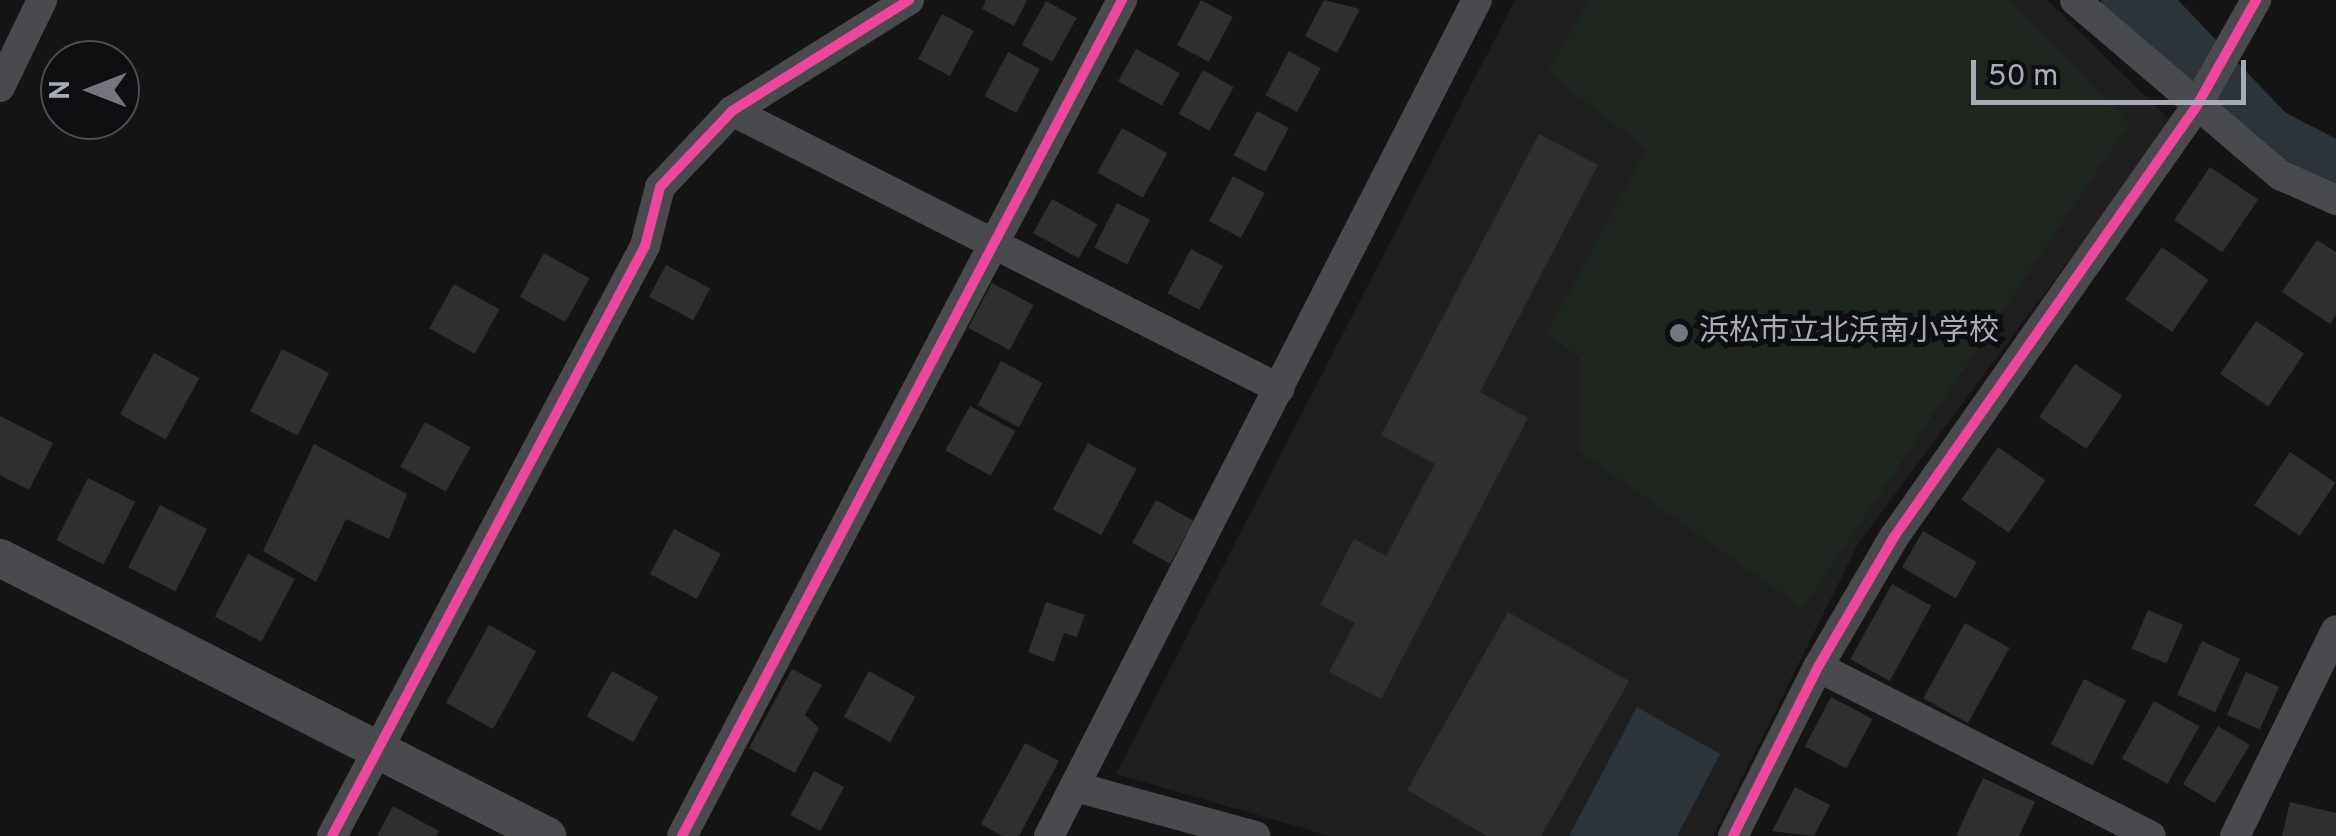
<!DOCTYPE html>
<html>
<head>
<meta charset="utf-8">
<style>
	body { margin:0 }
	#map { position:relative; width:2336px; height:836px; overflow:hidden; background:#151515; font-family:Overpass,"Noto Sans JP",sans-serif }
	div>[style] { position:absolute }
	[style*='--x'] { left:calc(var(--x)*1px); top:calc(var(--y)*1px); width:calc(var(--w)*1px); rotate:calc(var(--a)*1deg) }
	.built>* { inset:0; background:#1f1f20 }
	.green>* { inset:0; background:#1f251f }
	.water>* { inset:0; background:#2c3439 }
	.river>* { height:65px; margin:-32.5px; padding:0 32.5px; transform-origin:32.5px; border-radius:32.5px; background:#2c3439 }
	.building>* { inset:0; background:#2f2f30; transform-origin:0 0 }
	.minor>* { height:30px; margin:-15px; padding:0 15px; transform-origin:15px; border-radius:15px; background:#494a4d }
	.tertiary>* { height:38px; margin:-19px; padding:0 19px; transform-origin:19px; border-radius:19px; background:#494a4d }
	.cycleway>* { height:10px; margin:-5px; padding:0 5px; transform-origin:5px; border-radius:5px; background:#ed469a }
	.dots>* { width:28px; height:28px; translate:-50% -50%; box-sizing:border-box; border:5px solid #0f0f11; border-radius:50% }
	span { translate:-50% -50%; white-space:nowrap; text-align:center; line-height:1.15; -webkit-text-stroke:10px #0f0f11; paint-order:stroke }
	.poi-label { font-size:30px; color:#a7abb5 }
	.left { translate:0 -50%; text-align:left }
	.north { position:absolute; left:40px; top:40px; width:100px; height:100px; box-sizing:border-box; background:#0f0f11; border:2px solid #4c4d53; border-radius:50%; rotate:270deg; font-size:28px; font-weight:700; line-height:40px; text-align:center; color:#a7abb5 }
	.north::after { content:''; display:block; margin:auto; width:35px; height:45px; background:#74767d; clip-path:polygon(50% 0,100% 100%,50% 72%,0 100%) }
	.scale { position:absolute; left:1971px; top:60px; width:275px; height:45px; box-sizing:border-box; border:5px solid #a7abb5; border-top:0; padding-left:12px; font-size:30px; line-height:35px; white-space:nowrap; color:#a7abb5; -webkit-text-stroke:8px #0f0f11; paint-order:stroke }
</style>
</head>
<body>
<div id="map">
	<div class="built">
		<div style="clip-path:polygon(1515px 0,2047px 0,2172px 122px,1858px 544px,1713px 836px,1330px 836px,1116px 774px)"></div>
	</div>
	<div class="green">
		<div style="clip-path:polygon(1589px 0,2011px 0,2129px 124px,1803px 608px,1579px 451px,1579px 358px,1547px 333px,1646px 149px,1547px 72px)"></div>
	</div>
	<div class="water">
		<div style="clip-path:polygon(1637px 707px,1720px 754px,1677px 836px,1569px 836px)"></div>
	</div>
	<div class="river">
		<div style="--x:2133;--y:0;--w:192;--a:46.3"></div>
		<div style="--x:2266;--y:139;--w:79;--a:27.2"></div>
	</div>
	<div class="building">
		<div style="clip-path:polygon(986px 0,1027px 0,1014px 26px,982px 9px)"></div>
		<div style="left:1201px;top:0;width:36px;height:51px;rotate:28deg"></div>
		<div style="clip-path:polygon(1324px 0,1360px 9px,1337px 53px,1305px 36px)"></div>
		<div style="left:1046px;top:1px;width:35px;height:50px;rotate:29deg"></div>
		<div style="left:942px;top:14px;width:36px;height:51px;rotate:28deg"></div>
		<div style="left:1136px;top:49px;width:50px;height:37px;rotate:29deg"></div>
		<div style="left:1289px;top:51px;width:36px;height:50px;rotate:28deg"></div>
		<div style="left:1008px;top:52px;width:36px;height:50px;rotate:28deg"></div>
		<div style="left:1203px;top:70px;width:35px;height:50px;rotate:29deg"></div>
		<div style="left:1257px;top:111px;width:36px;height:50px;rotate:28deg"></div>
		<div style="left:1122px;top:128px;width:52px;height:51px;rotate:29deg"></div>
		<div style="clip-path:polygon(1539px 134px,1598px 165px,1480px 392px,1528px 418px,1381px 699px,1329px 672px,1355px 623px,1320px 605px,1354px 539px,1386px 556px,1435px 464px,1381px 435px)"></div>
		<div style="left:2210px;top:167px;width:58px;height:64px;rotate:34deg"></div>
		<div style="left:1233px;top:176px;width:36px;height:51px;rotate:28deg"></div>
		<div style="left:1052px;top:199px;width:52px;height:39px;rotate:29deg"></div>
		<div style="left:1117px;top:203px;width:37px;height:50px;rotate:27deg"></div>
		<div style="clip-path:polygon(2317px 240px,2336px 252px,2336px 315px,2330px 324px,2282px 292px)"></div>
		<div style="left:2162px;top:247px;width:57px;height:64px;rotate:35deg"></div>
		<div style="left:1191px;top:249px;width:36px;height:50px;rotate:28deg"></div>
		<div style="left:544px;top:253px;width:52px;height:50px;rotate:29deg"></div>
		<div style="left:666px;top:265px;width:50px;height:36px;rotate:28deg"></div>
		<div style="left:992px;top:283px;width:47px;height:51px;rotate:28deg"></div>
		<div style="left:454px;top:284px;width:52px;height:51px;rotate:29deg"></div>
		<div style="left:2256px;top:321px;width:58px;height:64px;rotate:34deg"></div>
		<div style="left:282px;top:349px;width:53px;height:70px;rotate:27deg"></div>
		<div style="left:154px;top:353px;width:52px;height:70px;rotate:29deg"></div>
		<div style="left:1001px;top:361px;width:47px;height:50px;rotate:28deg"></div>
		<div style="left:2075px;top:364px;width:57px;height:64px;rotate:34deg"></div>
		<div style="left:970px;top:406px;width:52px;height:51px;rotate:29deg"></div>
		<div style="clip-path:polygon(0 416px,53px 443px,29px 490px,0 475px)"></div>
		<div style="left:425px;top:422px;width:52px;height:51px;rotate:29deg"></div>
		<div style="left:1088px;top:443px;width:55px;height:75px;rotate:28deg"></div>
		<div style="clip-path:polygon(314px 444px,407px 494px,389px 539px,346px 519px,316px 582px,263px 551px)"></div>
		<div style="left:1998px;top:447px;width:58px;height:64px;rotate:35deg"></div>
		<div style="left:2290px;top:452px;width:55px;height:64px;rotate:34deg"></div>
		<div style="left:88px;top:478px;width:53px;height:70px;rotate:27deg"></div>
		<div style="left:1156px;top:500px;width:43px;height:49px;rotate:29deg"></div>
		<div style="left:160px;top:505px;width:53px;height:70px;rotate:27deg"></div>
		<div style="left:674px;top:529px;width:53px;height:51px;rotate:28deg"></div>
		<div style="left:1923px;top:531px;width:62px;height:42px;rotate:30deg"></div>
		<div style="left:248px;top:554px;width:53px;height:71px;rotate:28deg"></div>
		<div style="left:1892px;top:584px;width:45px;height:86px;rotate:29deg"></div>
		<div style="clip-path:polygon(1046px 602px,1085px 615px,1077px 637px,1064px 633px,1054px 662px,1028px 652px)"></div>
		<div style="left:2148px;top:610px;width:38px;height:42px;rotate:23deg"></div>
		<div style="clip-path:polygon(1508px 612px,1629px 681px,1541px 836px,1487px 836px,1407px 790px)"></div>
		<div style="left:1965px;top:623px;width:51px;height:86px;rotate:29deg"></div>
		<div style="left:489px;top:625px;width:54px;height:89px;rotate:29deg"></div>
		<div style="left:2202px;top:641px;width:42px;height:59px;rotate:25deg"></div>
		<div style="clip-path:polygon(792px 669px,822px 685px,805px 715px,819px 728px,795px 773px,749px 748px)"></div>
		<div style="left:612px;top:671px;width:53px;height:52px;rotate:29deg"></div>
		<div style="left:869px;top:671px;width:53px;height:52px;rotate:29deg"></div>
		<div style="left:2246px;top:672px;width:36px;height:47px;rotate:24deg"></div>
		<div style="left:2084px;top:679px;width:47px;height:73px;rotate:27deg"></div>
		<div style="left:1831px;top:697px;width:47px;height:56px;rotate:28deg"></div>
		<div style="left:2154px;top:701px;width:52px;height:66px;rotate:29deg"></div>
		<div style="left:2218px;top:726px;width:37px;height:68px;rotate:31deg"></div>
		<div style="clip-path:polygon(1025px 743px,1059px 761px,1019px 836px,1002px 836px,981px 824px)"></div>
		<div style="left:814px;top:771px;width:34px;height:50px;rotate:28deg"></div>
		<div style="clip-path:polygon(1983px 778px,2035px 802px,2019px 836px,1956px 836px)"></div>
		<div style="clip-path:polygon(1795px 787px,1830px 805px,1814px 836px,1772px 831px)"></div>
		<div style="clip-path:polygon(2290px 802px,2336px 813px,2336px 836px,2282px 836px)"></div>
		<div style="clip-path:polygon(393px 806px,439px 831px,436px 836px,377px 836px)"></div>
	</div>
	<div class="minor">
		<div style="--x:2075;--y:0;--w:270;--a:40.5"></div>
		<div style="--x:2280;--y:175;--w:61;--a:24.1"></div>
		<div style="--x:0;--y:87;--w:97;--a:-64.2"></div>
		<div style="--x:732;--y:111;--w:614;--a:26.9"></div>
		<div style="--x:1818;--y:667;--w:373;--a:26.9"></div>
		<div style="--x:1076;--y:787;--w:186;--a:15.3"></div>
		<div style="--x:332;--y:836;--w:668;--a:-62.05"></div>
		<div style="--x:645;--y:246;--w:61;--a:-75.7"></div>
		<div style="--x:660;--y:187;--w:105;--a:-46.5"></div>
		<div style="--x:732;--y:111;--w:209;--a:-32.1"></div>
		<div style="--x:682;--y:836;--w:945;--a:-62.24"></div>
		<div style="--x:1049;--y:836;--w:939;--a:-62.89"></div>
		<div style="--x:1733;--y:836;--w:189;--a:-63.3"></div>
		<div style="--x:1818;--y:667;--w:151;--a:-59.7"></div>
		<div style="--x:1894;--y:537;--w:525;--a:-54.92"></div>
		<div style="--x:2196;--y:107;--w:123;--a:-60.7"></div>
		<div style="--x:2235;--y:836;--w:229;--a:-63.9"></div>
	</div>
	<div class="tertiary">
		<div style="--x:0;--y:558;--w:614;--a:26.94"></div>
	</div>
	<div class="cycleway">
		<div style="--x:332;--y:836;--w:668;--a:-62.05"></div>
		<div style="--x:645;--y:246;--w:61;--a:-75.7"></div>
		<div style="--x:660;--y:187;--w:105;--a:-46.5"></div>
		<div style="--x:732;--y:111;--w:209;--a:-32.1"></div>
		<div style="--x:682;--y:836;--w:945;--a:-62.24"></div>
		<div style="--x:1733;--y:836;--w:189;--a:-63.3"></div>
		<div style="--x:1818;--y:667;--w:151;--a:-59.7"></div>
		<div style="--x:1894;--y:537;--w:525;--a:-54.92"></div>
		<div style="--x:2196;--y:107;--w:123;--a:-60.7"></div>
	</div>
	<div class="dots">
		<div style="left:1679px;top:333px;background:#74767d"></div>
	</div>
	<div class="poi-label">
		<span class="left" style="left:1699px;top:333px">浜松市立北浜南小学校</span>
	</div>
	<div class="north">N</div>
	<div class="scale">50 m</div>
</div>
</body>
</html>
